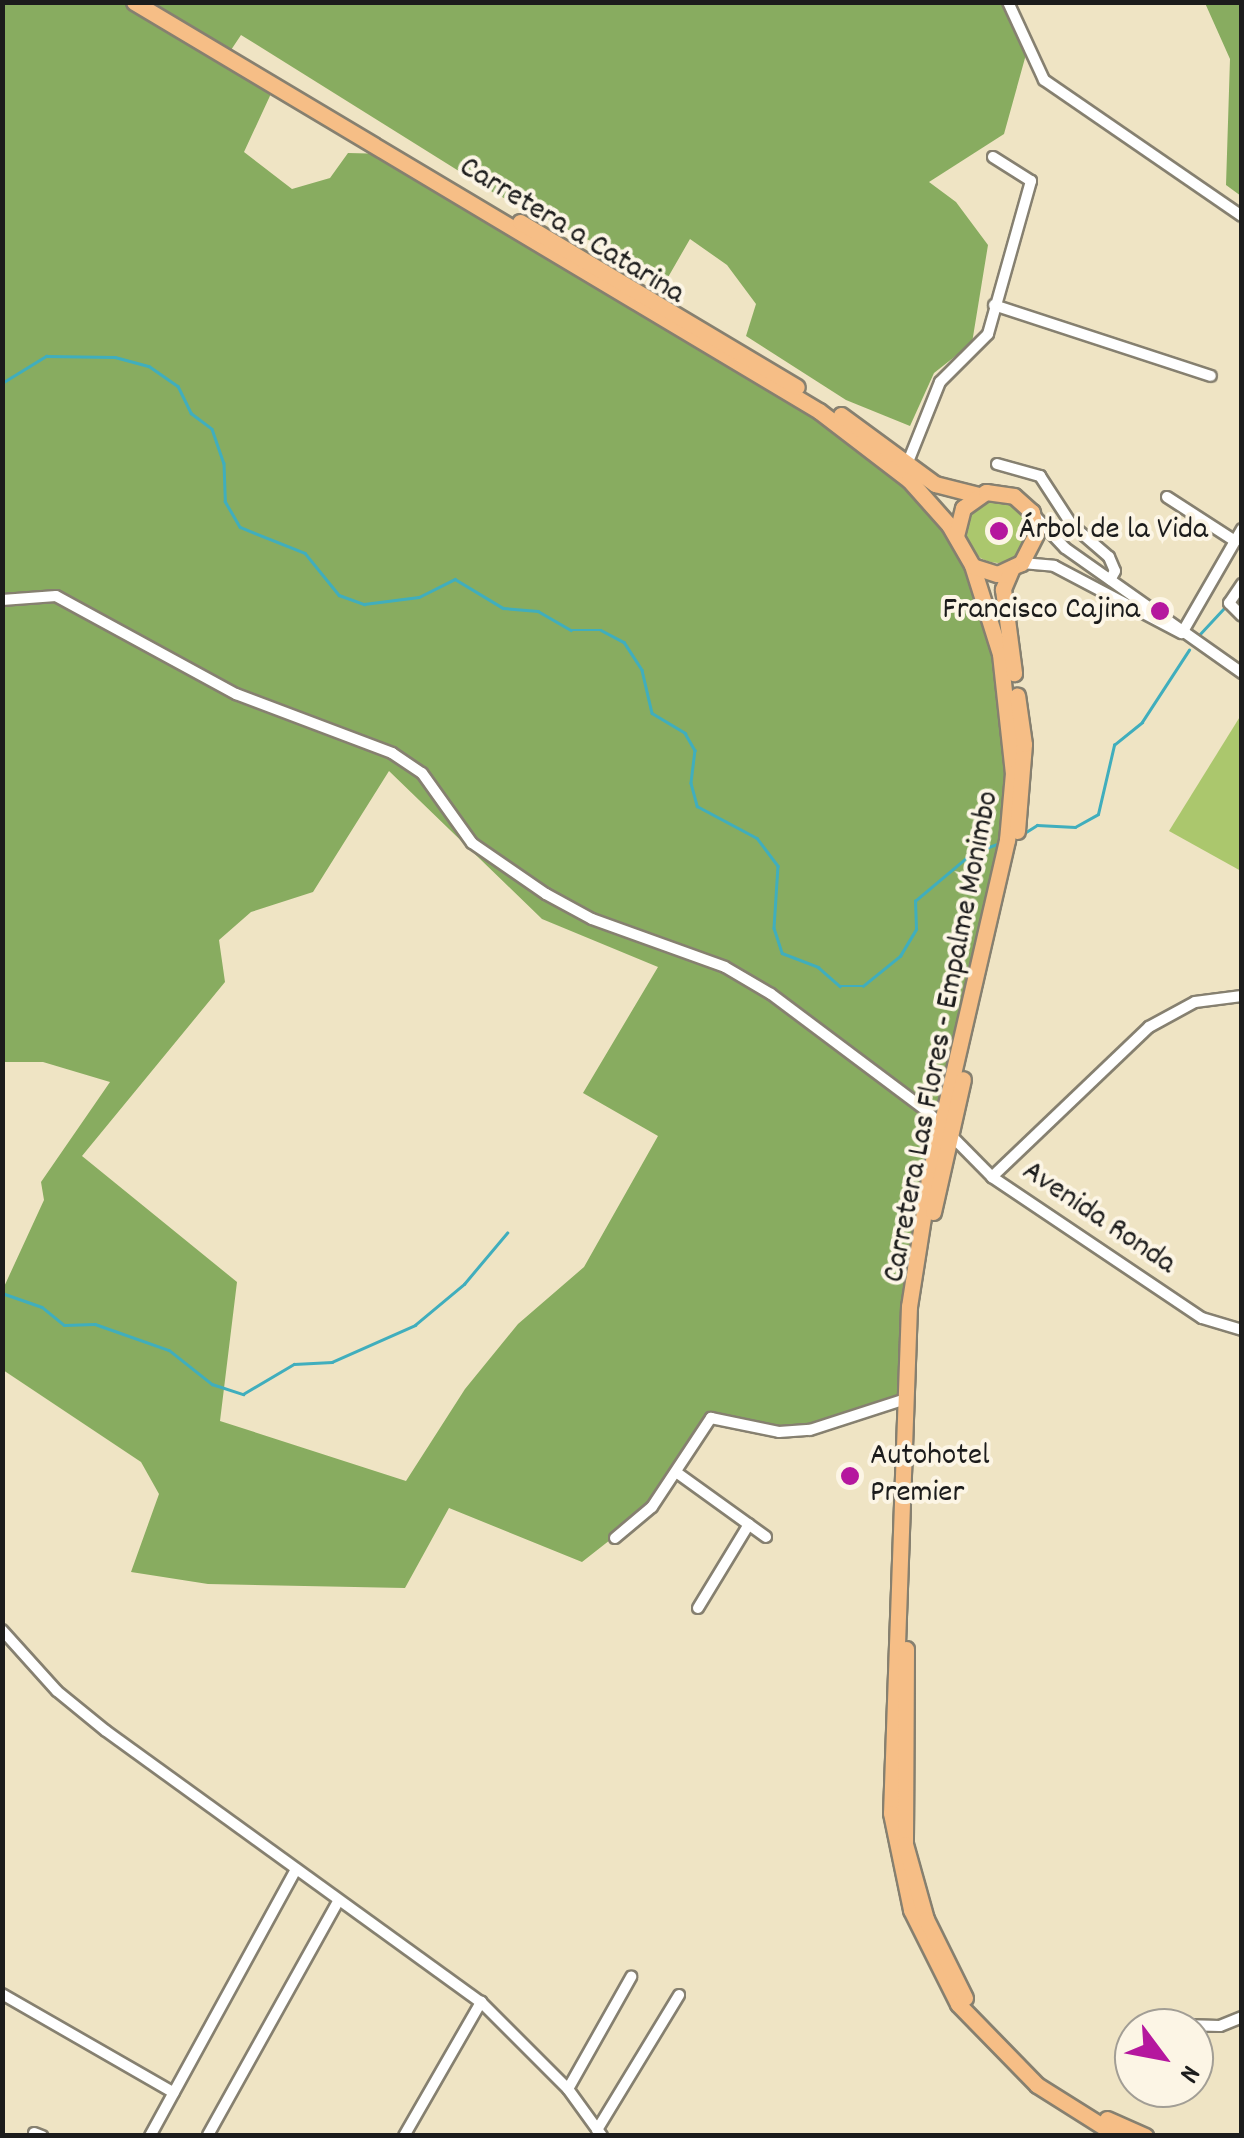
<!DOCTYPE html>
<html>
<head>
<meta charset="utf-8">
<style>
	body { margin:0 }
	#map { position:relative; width:1244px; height:2138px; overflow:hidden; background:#efe4c4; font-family:Dekko,sans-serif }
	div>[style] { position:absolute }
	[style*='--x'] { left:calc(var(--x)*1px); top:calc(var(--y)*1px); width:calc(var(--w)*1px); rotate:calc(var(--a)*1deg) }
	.green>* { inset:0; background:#abc76d }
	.round { border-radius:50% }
	.forest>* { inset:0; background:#88ac60 }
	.stream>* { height:2.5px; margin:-1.25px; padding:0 1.25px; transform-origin:1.25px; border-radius:1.25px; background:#40aebd }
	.roads { filter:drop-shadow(2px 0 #868070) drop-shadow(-2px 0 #868070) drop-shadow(0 2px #868070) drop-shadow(0 -2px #868070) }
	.minor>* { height:10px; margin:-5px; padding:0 5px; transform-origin:5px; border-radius:5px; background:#fff }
	.highway>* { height:15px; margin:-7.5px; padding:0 7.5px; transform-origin:7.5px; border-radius:7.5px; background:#f6be86 }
	.dots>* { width:28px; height:28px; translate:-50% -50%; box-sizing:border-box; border:5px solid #fcf5e5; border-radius:50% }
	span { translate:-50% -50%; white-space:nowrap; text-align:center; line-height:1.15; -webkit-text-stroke:8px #fcf5e5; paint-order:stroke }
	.street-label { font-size:32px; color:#1c1c1c }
	.poi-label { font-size:32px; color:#1c1c1c }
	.left { translate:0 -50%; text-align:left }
	.right { translate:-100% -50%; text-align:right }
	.frame { position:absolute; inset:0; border:5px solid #1c1c1c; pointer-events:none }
	.north { position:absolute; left:1114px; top:2008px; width:100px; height:100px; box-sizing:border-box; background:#fcf5e5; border:2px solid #a29e95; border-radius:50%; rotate:122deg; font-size:28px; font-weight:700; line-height:40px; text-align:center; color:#1c1c1c }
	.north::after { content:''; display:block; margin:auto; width:35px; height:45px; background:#b5179e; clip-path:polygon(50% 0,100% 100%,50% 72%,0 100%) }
</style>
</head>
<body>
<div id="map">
	<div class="green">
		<div class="round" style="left:966px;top:499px;width:64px;height:64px"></div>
		<div style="clip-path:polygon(1241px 715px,1242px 871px,1241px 871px,1169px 831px)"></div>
	</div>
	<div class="forest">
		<div style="clip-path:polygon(evenodd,1010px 2px,1030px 40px,1004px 134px,929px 182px,956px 202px,988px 245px,972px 343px,934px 373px,910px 426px,846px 400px,746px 336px,756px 304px,727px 265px,690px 239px,667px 279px,494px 193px,241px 35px,227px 56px,275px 85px,244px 152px,292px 189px,330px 178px,348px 153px,389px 154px,874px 450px,956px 536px,1007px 690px,1007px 840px,929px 1179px,903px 1400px,810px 1430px,779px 1432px,711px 1418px,652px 1507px,582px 1562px,449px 1508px,405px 1588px,208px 1584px,131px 1572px,159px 1494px,141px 1462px,3px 1370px,3px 1289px,44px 1200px,41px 1182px,110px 1082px,43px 1062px,3px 1062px,2px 3px,1010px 2px,389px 771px,542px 919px,658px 967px,583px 1093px,658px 1136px,584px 1267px,518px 1324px,465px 1389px,406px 1481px,220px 1421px,237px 1282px,82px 1156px,225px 982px,219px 940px,251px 912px,313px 892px,389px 771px)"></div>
		<div style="clip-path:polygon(1205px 3px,1241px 3px,1241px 196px,1226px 185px,1230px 59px)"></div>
	</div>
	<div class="stream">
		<div style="--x:2;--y:383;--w:52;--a:-31.5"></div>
		<div style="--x:46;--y:356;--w:69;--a:0.8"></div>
		<div style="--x:115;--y:357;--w:35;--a:15"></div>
		<div style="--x:149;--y:366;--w:35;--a:35"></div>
		<div style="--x:178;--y:386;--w:30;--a:64"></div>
		<div style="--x:191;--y:413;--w:26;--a:37"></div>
		<div style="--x:212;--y:429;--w:36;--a:71"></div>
		<div style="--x:224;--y:463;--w:38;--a:88"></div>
		<div style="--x:225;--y:501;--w:30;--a:60"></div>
		<div style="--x:240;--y:527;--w:70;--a:21.8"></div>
		<div style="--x:305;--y:553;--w:54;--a:51"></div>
		<div style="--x:339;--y:595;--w:27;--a:20"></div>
		<div style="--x:364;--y:604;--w:55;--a:-7.3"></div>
		<div style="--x:419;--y:597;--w:40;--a:-26.6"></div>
		<div style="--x:455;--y:579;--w:56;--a:31.1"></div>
		<div style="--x:503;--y:608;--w:35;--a:5"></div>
		<div style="--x:538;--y:611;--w:38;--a:30"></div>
		<div style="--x:571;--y:630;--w:30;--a:0"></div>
		<div style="--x:601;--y:630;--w:26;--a:28"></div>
		<div style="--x:624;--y:642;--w:33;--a:57"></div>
		<div style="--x:642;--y:670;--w:44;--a:76.9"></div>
		<div style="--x:652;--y:713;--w:39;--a:31"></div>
		<div style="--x:685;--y:733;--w:20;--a:60"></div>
		<div style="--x:695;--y:750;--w:33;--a:97"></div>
		<div style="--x:691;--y:783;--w:24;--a:75"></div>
		<div style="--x:697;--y:806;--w:68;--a:28.1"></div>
		<div style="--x:757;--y:838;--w:35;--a:53"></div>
		<div style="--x:778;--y:866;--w:62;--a:93.7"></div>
		<div style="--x:774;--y:928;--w:26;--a:72"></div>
		<div style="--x:782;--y:953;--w:39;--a:21"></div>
		<div style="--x:818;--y:967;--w:29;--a:41"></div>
		<div style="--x:840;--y:986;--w:23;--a:0"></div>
		<div style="--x:863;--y:986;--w:48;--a:-39"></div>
		<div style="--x:900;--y:956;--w:31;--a:-59"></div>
		<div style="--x:916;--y:929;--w:28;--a:-92"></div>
		<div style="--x:915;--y:901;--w:73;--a:-40"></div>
		<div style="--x:971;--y:854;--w:31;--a:-21"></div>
		<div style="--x:1199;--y:635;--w:40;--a:-47"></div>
		<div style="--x:1026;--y:832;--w:13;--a:-32"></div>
		<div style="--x:1037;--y:825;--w:38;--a:3"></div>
		<div style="--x:1075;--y:827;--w:26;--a:-29"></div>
		<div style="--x:1098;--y:814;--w:71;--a:-76.9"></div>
		<div style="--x:1114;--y:745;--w:36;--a:-39"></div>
		<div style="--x:1142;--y:722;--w:86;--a:-56.9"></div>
		<div style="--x:2;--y:1293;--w:42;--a:19.3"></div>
		<div style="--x:42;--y:1307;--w:28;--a:39"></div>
		<div style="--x:64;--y:1325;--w:31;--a:-2"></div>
		<div style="--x:95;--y:1324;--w:78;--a:19.4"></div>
		<div style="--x:169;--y:1350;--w:55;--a:38.3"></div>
		<div style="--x:212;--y:1384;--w:33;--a:18"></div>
		<div style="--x:243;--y:1394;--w:59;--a:-30.5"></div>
		<div style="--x:294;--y:1364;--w:38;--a:-3"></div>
		<div style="--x:332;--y:1362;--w:91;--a:-24"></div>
		<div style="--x:415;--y:1325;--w:64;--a:-39.9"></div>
		<div style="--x:464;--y:1284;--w:67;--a:-49.9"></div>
	</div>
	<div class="roads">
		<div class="minor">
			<div style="--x:1008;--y:2;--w:86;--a:65.2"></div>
			<div style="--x:1044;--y:80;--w:240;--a:34.5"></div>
			<div style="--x:994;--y:305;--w:228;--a:18.1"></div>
			<div style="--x:908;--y:462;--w:86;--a:-68.2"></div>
			<div style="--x:940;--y:382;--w:68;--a:-45"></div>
			<div style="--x:988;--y:334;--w:159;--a:-74.3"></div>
			<div style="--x:1031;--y:181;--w:45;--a:-147.7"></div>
			<div style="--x:997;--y:464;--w:45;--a:15.6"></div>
			<div style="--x:1040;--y:476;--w:59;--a:56.9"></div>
			<div style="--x:1072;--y:525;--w:49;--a:40.9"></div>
			<div style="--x:1109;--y:557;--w:15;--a:67"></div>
			<div style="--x:1115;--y:571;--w:10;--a:119"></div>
			<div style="--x:1167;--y:497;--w:81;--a:32.9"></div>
			<div style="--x:1035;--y:516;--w:44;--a:46.8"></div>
			<div style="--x:1065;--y:548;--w:217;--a:35.2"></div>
			<div style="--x:1022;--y:563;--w:32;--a:5"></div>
			<div style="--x:1054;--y:566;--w:144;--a:27.8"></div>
			<div style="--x:1242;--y:584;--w:23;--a:124"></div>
			<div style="--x:1229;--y:603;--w:18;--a:45"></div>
			<div style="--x:2;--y:600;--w:54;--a:-4.2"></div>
			<div style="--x:56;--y:596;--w:205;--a:28.6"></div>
			<div style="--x:236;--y:694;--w:167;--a:20.7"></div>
			<div style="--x:392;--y:753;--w:36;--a:34"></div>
			<div style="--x:422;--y:773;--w:86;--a:54.5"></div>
			<div style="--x:472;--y:843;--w:90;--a:34.6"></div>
			<div style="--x:546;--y:894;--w:52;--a:28.5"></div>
			<div style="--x:592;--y:919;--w:141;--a:19.8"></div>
			<div style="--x:725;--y:967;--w:53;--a:30.4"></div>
			<div style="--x:771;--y:994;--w:195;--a:36.9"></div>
			<div style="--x:927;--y:1111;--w:93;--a:45.4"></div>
			<div style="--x:992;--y:1177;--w:253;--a:33.9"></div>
			<div style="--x:1202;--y:1318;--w:42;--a:16.7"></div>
			<div style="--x:1182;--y:633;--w:120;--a:-60"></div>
			<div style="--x:992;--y:1177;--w:217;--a:-43.7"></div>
			<div style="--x:1149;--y:1027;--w:52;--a:-28.5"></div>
			<div style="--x:1195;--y:1002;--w:47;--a:-7.3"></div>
			<div style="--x:676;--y:1472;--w:111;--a:35.8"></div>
			<div style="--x:615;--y:1538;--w:48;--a:-40"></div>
			<div style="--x:652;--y:1507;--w:107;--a:-56.5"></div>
			<div style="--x:711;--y:1418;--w:69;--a:11.6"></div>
			<div style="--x:779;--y:1432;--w:31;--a:-4"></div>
			<div style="--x:810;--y:1430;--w:98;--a:-17.9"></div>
			<div style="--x:698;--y:1608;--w:98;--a:-58.7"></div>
			<div style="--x:2;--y:1630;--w:82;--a:48"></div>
			<div style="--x:57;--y:1691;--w:63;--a:39.2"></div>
			<div style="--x:106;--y:1731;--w:463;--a:35.9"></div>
			<div style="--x:481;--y:2002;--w:123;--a:45"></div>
			<div style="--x:568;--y:2089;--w:58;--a:54.1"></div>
			<div style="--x:2;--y:1994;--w:198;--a:29.9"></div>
			<div style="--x:1145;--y:2024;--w:75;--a:1.5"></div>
			<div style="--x:1220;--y:2026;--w:24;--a:-22"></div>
			<div style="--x:568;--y:2089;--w:129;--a:-60.6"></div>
			<div style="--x:597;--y:2130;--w:158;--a:-58.7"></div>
			<div style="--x:34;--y:2133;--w:9;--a:21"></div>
			<div style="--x:208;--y:2135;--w:268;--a:-60.9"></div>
			<div style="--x:150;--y:2136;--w:302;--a:-61.3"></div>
			<div style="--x:404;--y:2136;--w:155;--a:-60.1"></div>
		</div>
		<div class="highway">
			<div style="--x:134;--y:2;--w:798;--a:30.84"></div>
			<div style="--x:819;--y:411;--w:113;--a:37.5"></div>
			<div style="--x:909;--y:480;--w:60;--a:48.4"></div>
			<div style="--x:949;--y:525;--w:46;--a:60.1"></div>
			<div style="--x:972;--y:565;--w:93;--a:72.5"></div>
			<div style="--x:1000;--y:654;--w:120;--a:83.8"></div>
			<div style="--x:1013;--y:773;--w:67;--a:95.1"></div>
			<div style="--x:1007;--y:840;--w:348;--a:103"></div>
			<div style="--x:929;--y:1179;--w:129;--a:98.9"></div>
			<div style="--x:909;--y:1306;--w:507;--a:92.03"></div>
			<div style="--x:891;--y:1813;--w:99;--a:78.3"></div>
			<div style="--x:911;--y:1910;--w:105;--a:63.4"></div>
			<div style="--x:958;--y:2004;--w:113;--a:45.7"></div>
			<div style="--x:1037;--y:2085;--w:96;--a:32.2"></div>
			<div style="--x:520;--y:222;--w:322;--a:30.8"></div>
			<div style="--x:841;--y:415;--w:117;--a:36.3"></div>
			<div style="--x:935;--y:484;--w:44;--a:14.3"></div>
			<div style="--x:956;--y:536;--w:29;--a:-76"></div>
			<div style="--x:963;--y:508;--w:28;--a:-35"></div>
			<div style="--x:986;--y:492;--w:28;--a:8"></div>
			<div style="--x:1014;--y:496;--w:24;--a:42"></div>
			<div style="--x:1032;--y:512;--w:22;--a:80"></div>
			<div style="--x:1036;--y:534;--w:33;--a:117"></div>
			<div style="--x:1021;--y:563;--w:26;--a:155"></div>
			<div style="--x:997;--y:574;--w:25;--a:-162"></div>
			<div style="--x:1011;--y:570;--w:21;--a:113"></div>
			<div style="--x:1003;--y:589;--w:85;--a:82.5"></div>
			<div style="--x:1017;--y:831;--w:87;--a:-85.4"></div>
			<div style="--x:1024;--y:744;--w:49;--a:-98.1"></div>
			<div style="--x:933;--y:1212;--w:136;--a:-77.3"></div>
			<div style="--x:906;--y:1649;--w:195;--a:90.3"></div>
			<div style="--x:905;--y:1844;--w:78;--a:74.4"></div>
			<div style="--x:926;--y:1919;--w:88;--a:63.7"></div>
			<div style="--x:1107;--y:2119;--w:42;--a:24.1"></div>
		</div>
	</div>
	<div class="dots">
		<div style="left:999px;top:531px;background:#b5179e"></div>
		<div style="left:1160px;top:611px;background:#b5179e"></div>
		<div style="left:850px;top:1476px;background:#b5179e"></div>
	</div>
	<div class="street-label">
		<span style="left:571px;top:232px;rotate:31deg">Carretera a Catarina</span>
		<span style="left:943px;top:1037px;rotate:-79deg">Carretera Las Flores - Empalme Monimbo</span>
		<span style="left:1098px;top:1219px;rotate:34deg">Avenida Ronda</span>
	</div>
	<div class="poi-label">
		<span class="left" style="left:1019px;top:531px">Árbol de la Vida</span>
		<span class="right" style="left:1140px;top:611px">Francisco Cajina</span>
		<span class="left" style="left:870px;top:1476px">Autohotel<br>Premier</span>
	</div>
	<div class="frame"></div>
	<div class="north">N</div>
</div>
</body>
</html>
